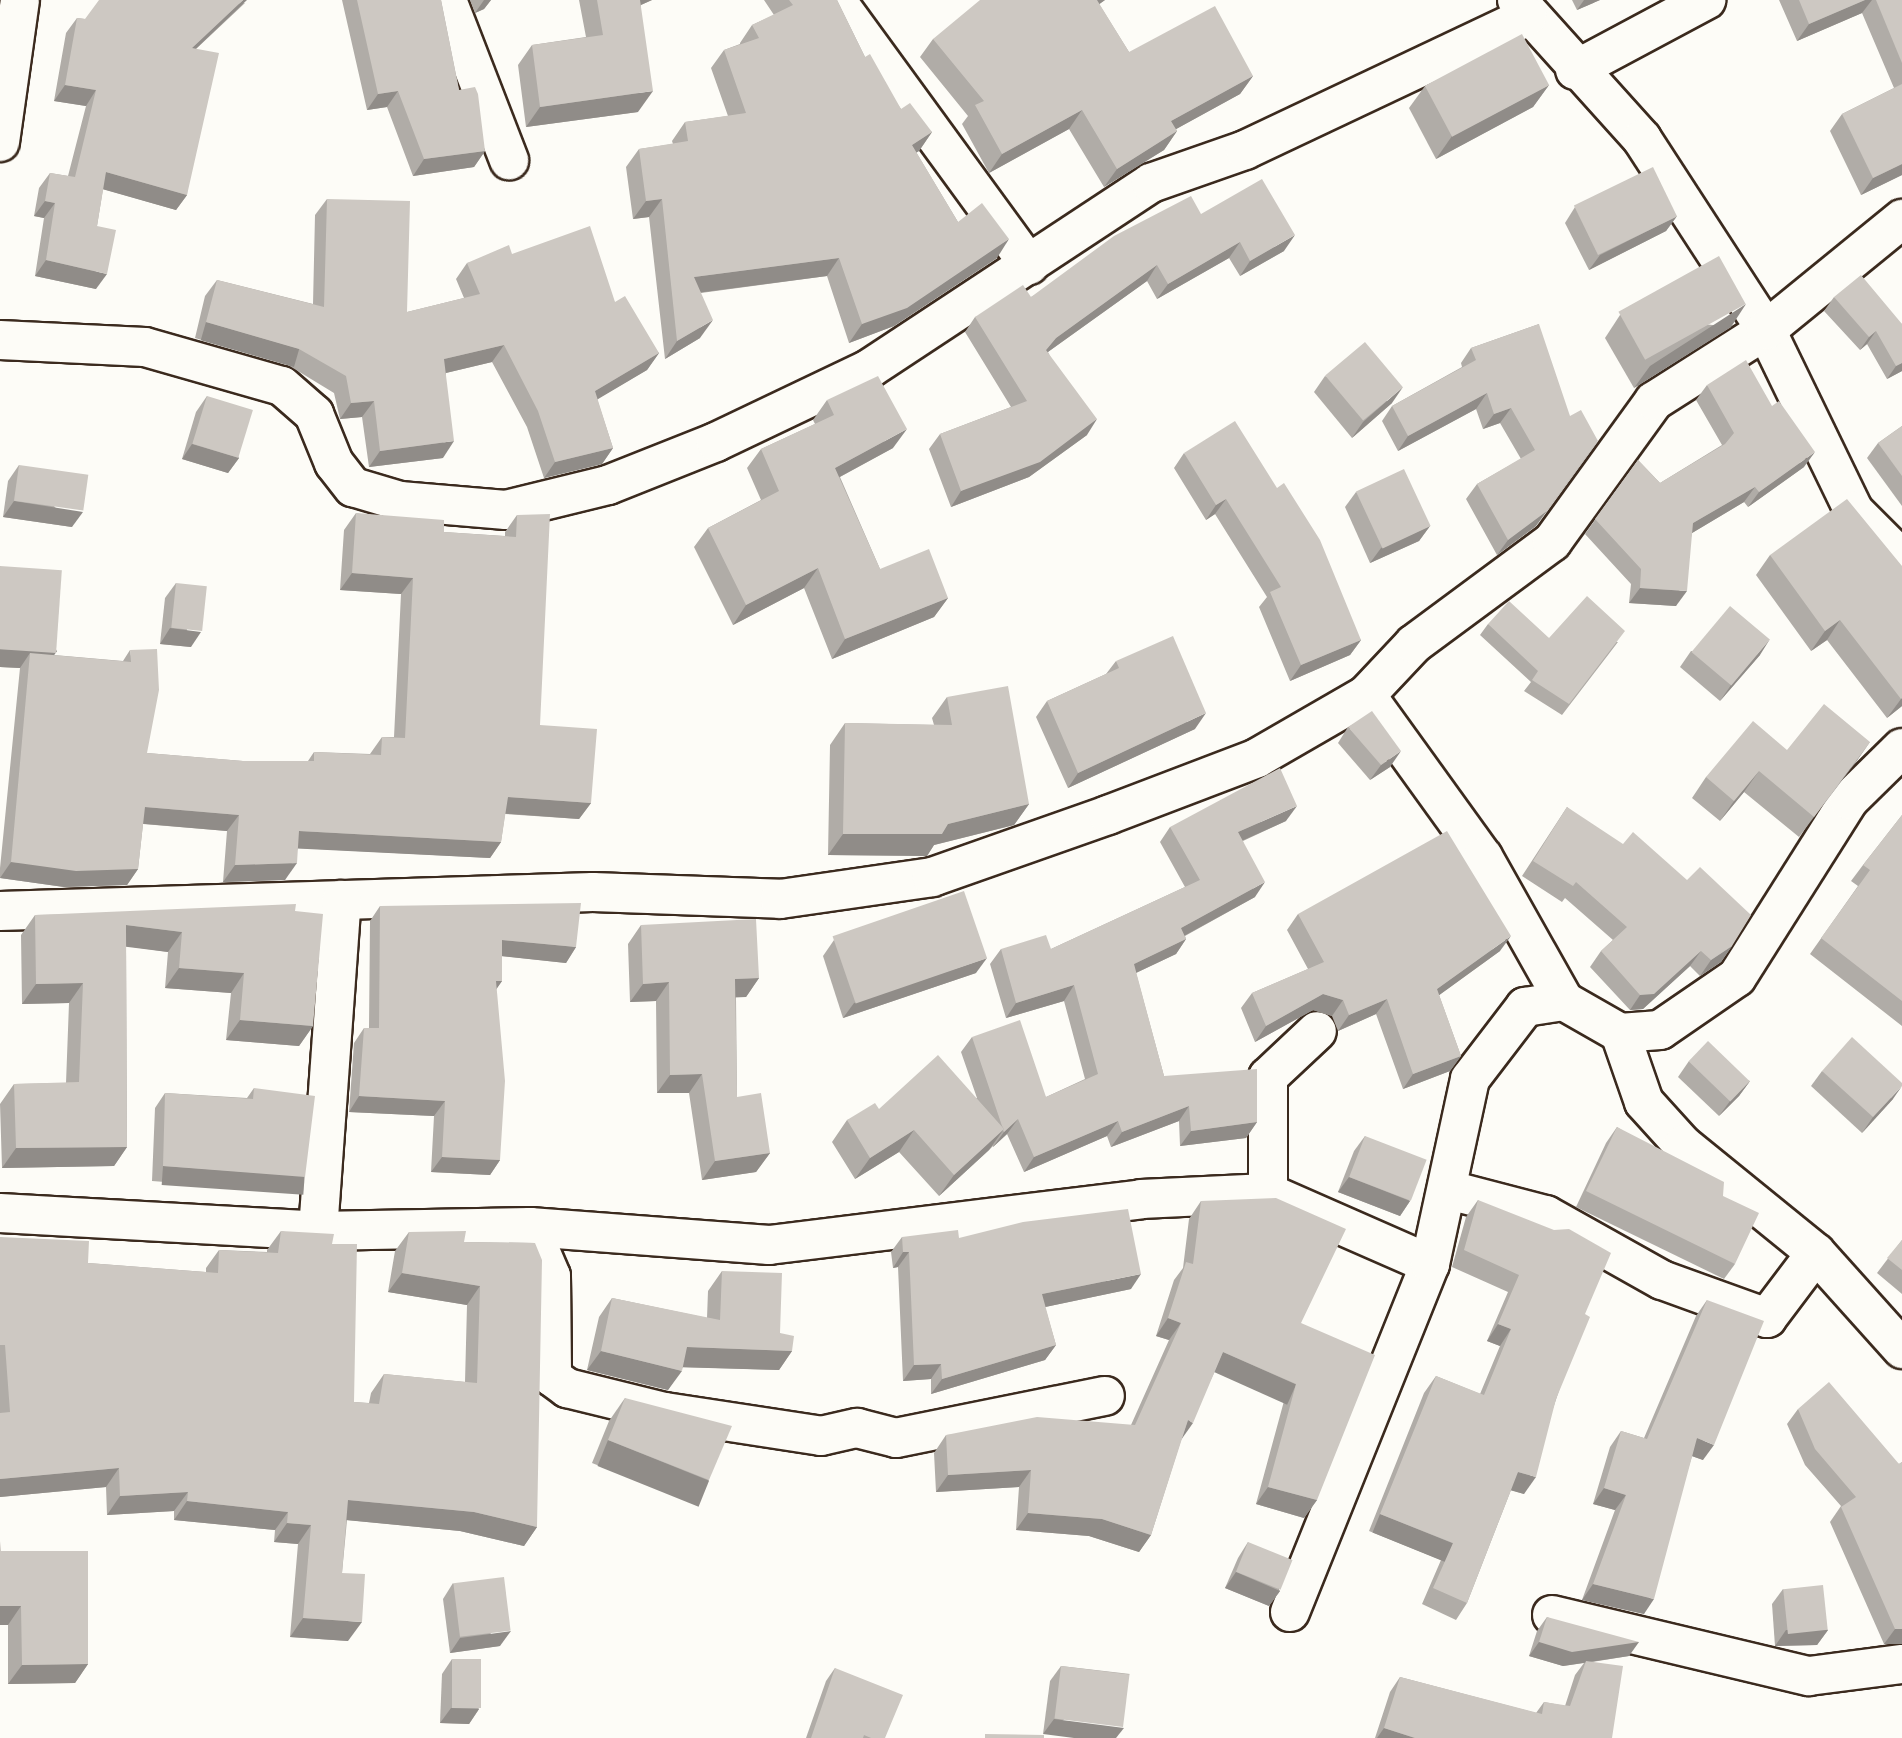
<!DOCTYPE html>
<html>
<head>
<meta charset="utf-8">
<style>
	body { margin:0 }
	#map { position:relative; width:1902px; height:1738px; overflow:hidden; background:#fdfcf7; font-family:"Balsamiq Sans",sans-serif }
	div>[style] { position:absolute }
	[style*='--x'] { left:calc(var(--x)*1px); top:calc(var(--y)*1px); width:calc(var(--w)*1px); rotate:calc(var(--a)*1deg) }
	.roads { filter:drop-shadow(2px 0 #3b2a1e) drop-shadow(-2px 0 #3b2a1e) drop-shadow(0 2px #3b2a1e) drop-shadow(0 -2px #3b2a1e) }
	.street>* { height:38px; margin:-19px; padding:0 19px; transform-origin:19px; border-radius:19px; background:#fdfcf7 }
	.wall>* { inset:0; background:#b0aca7 }
	.shaded-wall>* { inset:0; background:#908c88; transform-origin:0 0 }
	.building>* { inset:0; background:#cdc8c2; transform-origin:0 0 }
	span { translate:-50% -50%; white-space:nowrap; text-align:center; line-height:1.15; -webkit-text-stroke:7px #fdfcf7; paint-order:stroke }
</style>
</head>
<body>
<div id="map">
	<div class="roads">
		<div class="street">
			<div style="--x:447;--y:0;--w:172;--a:68.8"></div>
			<div style="--x:836;--y:0;--w:328;--a:53.9"></div>
			<div style="--x:1517;--y:0;--w:187;--a:48"></div>
			<div style="--x:1642;--y:139;--w:228;--a:57"></div>
			<div style="--x:1766;--y:330;--w:201;--a:64.1"></div>
			<div style="--x:1854;--y:511;--w:68;--a:45"></div>
			<div style="--x:1575;--y:70;--w:149;--a:-28.1"></div>
			<div style="--x:0;--y:142;--w:143;--a:-82"></div>
			<div style="--x:0;--y:340;--w:145;--a:2.8"></div>
			<div style="--x:145;--y:347;--w:142;--a:15.9"></div>
			<div style="--x:282;--y:386;--w:43;--a:41.2"></div>
			<div style="--x:314;--y:414;--w:53;--a:67.8"></div>
			<div style="--x:334;--y:463;--w:31;--a:52"></div>
			<div style="--x:353;--y:487;--w:49;--a:16.6"></div>
			<div style="--x:400;--y:501;--w:106;--a:4.9"></div>
			<div style="--x:506;--y:510;--w:105;--a:-13.8"></div>
			<div style="--x:608;--y:485;--w:116;--a:-21.7"></div>
			<div style="--x:716;--y:442;--w:170;--a:-25.5"></div>
			<div style="--x:869;--y:369;--w:338;--a:-33.4"></div>
			<div style="--x:1151;--y:183;--w:100;--a:-19.3"></div>
			<div style="--x:1245;--y:150;--w:312;--a:-25.3"></div>
			<div style="--x:1366;--y:695;--w:200;--a:54.2"></div>
			<div style="--x:1483;--y:857;--w:165;--a:60.6"></div>
			<div style="--x:0;--y:911;--w:593;--a:-1.84"></div>
			<div style="--x:593;--y:892;--w:187;--a:2.1"></div>
			<div style="--x:780;--y:899;--w:154;--a:-8.2"></div>
			<div style="--x:932;--y:877;--w:187;--a:-19.4"></div>
			<div style="--x:1108;--y:815;--w:160;--a:-20.9"></div>
			<div style="--x:1257;--y:758;--w:126;--a:-30"></div>
			<div style="--x:1366;--y:695;--w:70;--a:-46.7"></div>
			<div style="--x:1414;--y:644;--w:172;--a:-36.5"></div>
			<div style="--x:1552;--y:542;--w:174;--a:-54.1"></div>
			<div style="--x:1654;--y:401;--w:133;--a:-32.4"></div>
			<div style="--x:1766;--y:330;--w:176;--a:-39.2"></div>
			<div style="--x:1620;--y:1033;--w:73;--a:70.8"></div>
			<div style="--x:1644;--y:1102;--w:58;--a:47.8"></div>
			<div style="--x:1683;--y:1145;--w:171;--a:39.1"></div>
			<div style="--x:1816;--y:1253;--w:129;--a:48.1"></div>
			<div style="--x:1449;--y:1190;--w:100;--a:14.5"></div>
			<div style="--x:1546;--y:1215;--w:133;--a:29.3"></div>
			<div style="--x:1662;--y:1280;--w:112;--a:19.9"></div>
			<div style="--x:1767;--y:1318;--w:81;--a:-53"></div>
			<div style="--x:1268;--y:1193;--w:116;--a:-90"></div>
			<div style="--x:1268;--y:1077;--w:67;--a:-43.2"></div>
			<div style="--x:0;--y:1213;--w:319;--a:3.2"></div>
			<div style="--x:318;--y:1231;--w:212;--a:-1.1"></div>
			<div style="--x:530;--y:1227;--w:240;--a:4.3"></div>
			<div style="--x:769;--y:1245;--w:375;--a:-7"></div>
			<div style="--x:1141;--y:1199;--w:127;--a:-2.7"></div>
			<div style="--x:1268;--y:1193;--w:177;--a:23.7"></div>
			<div style="--x:530;--y:1227;--w:53;--a:66.8"></div>
			<div style="--x:551;--y:1276;--w:101;--a:89.4"></div>
			<div style="--x:552;--y:1377;--w:19;--a:36"></div>
			<div style="--x:567;--y:1388;--w:101;--a:13.8"></div>
			<div style="--x:665;--y:1412;--w:158;--a:8.7"></div>
			<div style="--x:821;--y:1436;--w:37;--a:-13"></div>
			<div style="--x:857;--y:1428;--w:40;--a:14.4"></div>
			<div style="--x:896;--y:1438;--w:213;--a:-11.4"></div>
			<div style="--x:318;--y:1231;--w:332;--a:-85.9"></div>
			<div style="--x:1290;--y:1612;--w:375;--a:-68.1"></div>
			<div style="--x:1430;--y:1264;--w:189;--a:-77.8"></div>
			<div style="--x:1470;--y:1079;--w:91;--a:-52.6"></div>
			<div style="--x:1525;--y:1007;--w:39;--a:-9"></div>
			<div style="--x:1564;--y:1001;--w:64;--a:29.7"></div>
			<div style="--x:1620;--y:1033;--w:40;--a:-4.3"></div>
			<div style="--x:1660;--y:1030;--w:93;--a:-34.5"></div>
			<div style="--x:1737;--y:977;--w:209;--a:-57.7"></div>
			<div style="--x:1849;--y:800;--w:74;--a:-44.5"></div>
			<div style="--x:1552;--y:1615;--w:264;--a:13.4"></div>
			<div style="--x:1809;--y:1676;--w:94;--a:-7.4"></div>
		</div>
	</div>
	<div class="wall">
		<div style="clip-path:polygon(342px 0,441px 0,459px 90px,485px 151px,474px 167px,413px 176px,387px 107px,367px 110px)"></div>
		<div style="clip-path:polygon(470px 0,491px 0,484px 9px,475px 13px)"></div>
		<div style="clip-path:polygon(579px 0,652px 0,641px 5px,638px 112px,526px 127px,518px 65px,532px 45px,586px 37px)"></div>
		<div style="clip-path:polygon(764px 0,837px 0,865px 57px,901px 109px,932px 132px,919px 151px,916px 152px,958px 222px,997px 258px,894px 326px,849px 343px,827px 276px,701px 293px,700px 338px,665px 359px,649px 217px,633px 219px,626px 167px,639px 149px,673px 144px,672px 141px,685px 122px,728px 116px,711px 68px,724px 50px,740px 44px,740px 43px,752px 25px,774px 15px)"></div>
		<div style="clip-path:polygon(1105px 0,1099px 4px,1129px 52px,1253px 76px,1240px 94px,1176px 129px,1177px 131px,1164px 150px,1104px 187px,1069px 129px,989px 173px,962px 124px,968px 116px,920px 57px,933px 39px)"></div>
		<div style="clip-path:polygon(1572px 0,1600px 0,1577px 10px)"></div>
		<div style="clip-path:polygon(1779px 0,1902px 0,1902px 175px,1861px 195px,1830px 131px,1842px 114px,1894px 88px,1862px 13px,1797px 41px)"></div>
		<div style="clip-path:polygon(245px 3px,196px 49px,187px 195px,176px 210px,103px 189px,97px 226px,96px 289px,35px 276px,44px 218px,34px 216px,39px 188px,50px 173px,68px 176px,86px 106px,54px 101px,66px 33px,77px 18px,85px 19px)"></div>
		<div style="clip-path:polygon(1549px 85px,1533px 107px,1436px 159px,1409px 108px,1425px 86px)"></div>
		<div style="clip-path:polygon(327px 199px,407px 312px,464px 298px,456px 279px,467px 263px,512px 254px,615px 302px,659px 353px,647px 370px,597px 399px,613px 448px,602px 464px,544px 478px,527px 427px,492px 362px,446px 373px,443px 458px,369px 467px,362px 417px,340px 419px,334px 393px,288px 365px,195px 338px,205px 296px,217px 280px,313px 304px,315px 215px)"></div>
		<div style="clip-path:polygon(1575px 207px,1677px 216px,1666px 231px,1589px 270px,1565px 223px)"></div>
		<div style="clip-path:polygon(1201px 214px,1284px 251px,1240px 276px,1229px 258px,1157px 299px,1147px 281px,1048px 352px,1087px 435px,1029px 477px,951px 507px,929px 449px,940px 434px,1011px 407px,965px 332px,975px 317px,1031px 297px)"></div>
		<div style="clip-path:polygon(1834px 297px,1902px 324px,1902px 371px,1887px 379px,1867px 344px,1860px 350px,1824px 311px)"></div>
		<div style="clip-path:polygon(1620px 315px,1731px 327px,1634px 388px,1605px 338px)"></div>
		<div style="clip-path:polygon(1539px 324px,1536px 526px,1497px 555px,1466px 499px,1477px 484px,1521px 459px,1500px 423px,1483px 429px,1476px 409px,1398px 451px,1382px 421px,1392px 406px,1462px 367px,1461px 363px,1471px 348px)"></div>
		<div style="clip-path:polygon(1325px 376px,1392px 403px,1352px 438px,1314px 392px)"></div>
		<div style="clip-path:polygon(1707px 385px,1804px 467px,1748px 507px,1744px 502px,1692px 533px,1676px 606px,1629px 603px,1631px 584px,1585px 534px,1638px 460px,1660px 483px,1722px 445px,1696px 400px)"></div>
		<div style="clip-path:polygon(207px 396px,239px 458px,228px 473px,182px 459px,196px 412px)"></div>
		<div style="clip-path:polygon(827px 400px,893px 448px,840px 477px,880px 569px,948px 598px,934px 617px,832px 659px,804px 588px,733px 625px,694px 547px,708px 528px,761px 500px,747px 468px,761px 449px,815px 424px,813px 420px)"></div>
		<div style="clip-path:polygon(1902px 426px,1902px 506px,1867px 458px,1878px 443px)"></div>
		<div style="clip-path:polygon(1184px 453px,1361px 640px,1350px 655px,1290px 681px,1259px 607px,1267px 597px,1215px 514px,1206px 520px,1174px 468px)"></div>
		<div style="clip-path:polygon(19px 465px,72px 527px,3px 517px,8px 481px)"></div>
		<div style="clip-path:polygon(1356px 492px,1430px 526px,1419px 541px,1370px 563px,1345px 507px)"></div>
		<div style="clip-path:polygon(356px 513px,444px 532px,505px 536px,505px 532px,517px 515px,540px 725px,591px 803px,579px 819px,505px 814px,501px 842px,490px 858px,298px 848px,285px 880px,223px 882px,227px 831px,143px 824px,138px 869px,127px 885px,64px 887px,0 878px,0 868px,20px 668px,0 667px,0 566px,57px 651px,54px 655px,123px 661px,130px 650px,147px 753px,243px 761px,308px 761px,314px 752px,370px 754px,382px 737px,394px 737px,401px 594px,340px 590px,344px 530px)"></div>
		<div style="clip-path:polygon(1770px 555px,1902px 566px,1902px 706px,1887px 718px,1827px 640px,1811px 651px,1756px 575px)"></div>
		<div style="clip-path:polygon(176px 583px,191px 647px,160px 644px,165px 598px)"></div>
		<div style="clip-path:polygon(1488px 624px,1549px 638px,1618px 642px,1562px 715px,1524px 691px,1531px 682px,1480px 635px)"></div>
		<div style="clip-path:polygon(1691px 651px,1760px 655px,1720px 701px,1680px 667px)"></div>
		<div style="clip-path:polygon(1116px 661px,1195px 729px,1068px 788px,1036px 717px,1047px 701px,1106px 674px)"></div>
		<div style="clip-path:polygon(947px 697px,1029px 804px,1014px 825px,934px 845px,927px 856px,828px 855px,830px 745px,845px 723px,934px 725px,932px 718px)"></div>
		<div style="clip-path:polygon(1348px 727px,1390px 767px,1370px 780px,1338px 743px)"></div>
		<div style="clip-path:polygon(1870px 742px,1799px 837px,1744px 792px,1720px 821px,1692px 798px,1706px 777px,1787px 750px)"></div>
		<div style="clip-path:polygon(1567px 807px,1732px 946px,1721px 962px,1700px 976px,1690px 966px,1643px 1009px,1630px 1010px,1590px 967px,1601px 951px,1613px 940px,1565px 898px,1562px 902px,1522px 876px)"></div>
		<div style="clip-path:polygon(1902px 815px,1902px 1026px,1810px 954px,1858px 886px,1851px 881px,1863px 865px)"></div>
		<div style="clip-path:polygon(1286px 821px,1243px 841px,1255px 897px,1185px 936px,1186px 939px,1176px 954px,1136px 973px,1164px 1076px,1257px 1122px,1246px 1138px,1180px 1146px,1179px 1121px,1111px 1147px,1107px 1136px,1024px 1172px,1007px 1134px,993px 1147px,993px 1146px,989px 1150px,939px 1196px,899px 1152px,855px 1179px,832px 1142px,847px 1120px,879px 1109px,977px 1098px,961px 1052px,972px 1037px,1046px 1097px,1085px 1079px,1064px 1001px,1006px 1018px,990px 964px,1001px 949px,1051px 949px,1185px 887px,1160px 842px,1170px 827px)"></div>
		<div style="clip-path:polygon(380px 906px,576px 947px,566px 963px,502px 956px,502px 981px,496px 989px,500px 1160px,490px 1175px,431px 1172px,434px 1116px,349px 1112px,354px 1043px,364px 1028px,369px 1028px,370px 921px)"></div>
		<div style="clip-path:polygon(295px 911px,313px 1026px,299px 1046px,226px 1040px,231px 993px,165px 988px,168px 952px,126px 946px,127px 1147px,114px 1166px,2px 1168px,0 1104px,14px 1084px,66px 1083px,69px 1003px,22px 1004px,21px 935px,35px 915px)"></div>
		<div style="clip-path:polygon(1298px 914px,1500px 951px,1439px 995px,1461px 1056px,1450px 1071px,1403px 1089px,1376px 1014px,1338px 1031px,1332px 1016px,1313px 1010px,1255px 1042px,1241px 1008px,1252px 993px,1308px 969px,1287px 930px)"></div>
		<div style="clip-path:polygon(641px 925px,759px 978px,746px 997px,736px 997px,737px 1097px,770px 1153px,756px 1172px,702px 1180px,689px 1093px,657px 1093px,656px 1001px,630px 1002px,628px 944px)"></div>
		<div style="clip-path:polygon(834px 940px,976px 973px,843px 1018px,823px 956px)"></div>
		<div style="clip-path:polygon(1689px 1061px,1750px 1081px,1739px 1096px,1719px 1116px,1678px 1077px)"></div>
		<div style="clip-path:polygon(1822px 1071px,1893px 1099px,1862px 1133px,1811px 1086px)"></div>
		<div style="clip-path:polygon(254px 1088px,294px 1192px,152px 1181px,155px 1108px,165px 1093px,247px 1098px)"></div>
		<div style="clip-path:polygon(1617px 1127px,1723px 1196px,1735px 1264px,1724px 1279px,1576px 1207px,1606px 1143px)"></div>
		<div style="clip-path:polygon(1365px 1136px,1410px 1201px,1400px 1216px,1338px 1192px,1354px 1151px)"></div>
		<div style="clip-path:polygon(1478px 1200px,1585px 1314px,1524px 1494px,1511px 1490px,1467px 1603px,1456px 1620px,1422px 1604px,1441px 1560px,1369px 1531px,1424px 1393px,1436px 1376px,1480px 1394px,1500px 1346px,1487px 1341px,1508px 1292px,1452px 1267px,1466px 1217px)"></div>
		<div style="clip-path:polygon(1201px 1201px,1301px 1323px,1317px 1500px,1304px 1518px,1256px 1504px,1284px 1401px,1215px 1371px,1181px 1440px,1151px 1535px,1139px 1552px,1089px 1536px,1016px 1530px,1019px 1487px,936px 1492px,934px 1453px,946px 1435px,1131px 1425px,1169px 1340px,1156px 1336px,1174px 1280px,1183px 1268px,1189px 1219px)"></div>
		<div style="clip-path:polygon(281px 1231px,332px 1244px,354px 1402px,369px 1403px,371px 1393px,384px 1374px,465px 1382px,467px 1305px,388px 1292px,395px 1251px,409px 1232px,464px 1242px,535px 1243px,537px 1527px,524px 1546px,460px 1531px,347px 1520px,342px 1573px,348px 1641px,290px 1637px,298px 1544px,274px 1542px,275px 1530px,174px 1520px,174px 1511px,107px 1515px,106px 1487px,0 1497px,0 1237px,88px 1263px,206px 1272px,206px 1268px,219px 1250px,267px 1252px,267px 1250px)"></div>
		<div style="clip-path:polygon(902px 1237px,959px 1238px,1131px 1289px,1045px 1307px,1056px 1345px,1045px 1360px,931px 1394px,931px 1379px,903px 1381px,898px 1267px,893px 1268px,891px 1252px)"></div>
		<div style="clip-path:polygon(1902px 1240px,1902px 1294px,1877px 1273px)"></div>
		<div style="clip-path:polygon(722px 1271px,780px 1333px,792px 1351px,779px 1370px,683px 1367px,668px 1390px,587px 1370px,599px 1317px,612px 1298px,707px 1318px,708px 1291px)"></div>
		<div style="clip-path:polygon(1707px 1300px,1703px 1460px,1692px 1456px,1644px 1614px,1582px 1600px,1615px 1510px,1593px 1504px,1610px 1447px,1621px 1431px,1644px 1438px,1696px 1316px)"></div>
		<div style="clip-path:polygon(625px 1398px,709px 1480px,693px 1503px,592px 1463px,609px 1421px)"></div>
		<div style="clip-path:polygon(1798px 1409px,1899px 1464px,1902px 1462px,1902px 1644px,1884px 1644px,1830px 1522px,1841px 1506px,1805px 1465px,1787px 1424px)"></div>
		<div style="clip-path:polygon(1248px 1542px,1280px 1591px,1269px 1606px,1225px 1588px,1238px 1558px)"></div>
		<div style="clip-path:polygon(1px 1551px,88px 1664px,75px 1683px,8px 1684px,8px 1625px)"></div>
		<div style="clip-path:polygon(453px 1583px,500px 1646px,450px 1653px,443px 1599px)"></div>
		<div style="clip-path:polygon(1783px 1589px,1828px 1630px,1817px 1645px,1775px 1646px,1772px 1604px)"></div>
		<div style="clip-path:polygon(1547px 1617px,1629px 1656px,1592px 1662px,1612px 1738px,1375px 1738px,1390px 1692px,1400px 1677px,1536px 1713px,1544px 1702px,1565px 1706px,1575px 1675px,1584px 1663px,1563px 1666px,1529px 1656px,1537px 1631px)"></div>
		<div style="clip-path:polygon(452px 1659px,479px 1709px,469px 1724px,440px 1723px,442px 1674px)"></div>
		<div style="clip-path:polygon(1061px 1666px,1130px 1674px,1043px 1734px,1050px 1681px)"></div>
		<div style="clip-path:polygon(835px 1668px,885px 1738px,806px 1738px,826px 1681px)"></div>
	</div>
	<div class="shaded-wall">
		<div style="clip-path:polygon(243px 0,247px 0,181px 63px,192px 48px)"></div>
		<div style="clip-path:polygon(484px 0,491px 0,484px 9px,475px 13px)"></div>
		<div style="clip-path:polygon(633px 0,652px 0,625px 12px)"></div>
		<div style="clip-path:polygon(1094px 0,1105px 0,1083px 16px)"></div>
		<div style="clip-path:polygon(1584px 0,1600px 0,1577px 10px)"></div>
		<div style="clip-path:polygon(1865px 0,1872px 0,1862px 13px,1797px 41px,1809px 24px)"></div>
		<div style="clip-path:polygon(1253px 76px,1240px 94px,1158px 139px,1171px 121px)"></div>
		<div style="clip-path:polygon(65px 85px,96px 90px,86px 106px,54px 101px)"></div>
		<div style="clip-path:polygon(1549px 85px,1533px 107px,1436px 159px,1452px 136px)"></div>
		<div style="clip-path:polygon(398px 91px,387px 107px,367px 110px,378px 94px)"></div>
		<div style="clip-path:polygon(653px 91px,638px 112px,526px 127px,540px 107px)"></div>
		<div style="clip-path:polygon(1082px 110px,1069px 129px,989px 173px,1002px 154px)"></div>
		<div style="clip-path:polygon(1177px 131px,1164px 150px,1104px 187px,1117px 169px)"></div>
		<div style="clip-path:polygon(932px 132px,919px 151px,899px 164px,912px 145px)"></div>
		<div style="clip-path:polygon(485px 151px,474px 167px,413px 176px,424px 159px)"></div>
		<div style="clip-path:polygon(1902px 164px,1902px 175px,1861px 195px,1873px 178px)"></div>
		<div style="clip-path:polygon(106px 172px,187px 195px,176px 210px,95px 187px)"></div>
		<div style="clip-path:polygon(662px 199px,649px 217px,633px 219px,646px 201px)"></div>
		<div style="clip-path:polygon(45px 201px,55px 203px,44px 218px,34px 216px)"></div>
		<div style="clip-path:polygon(1677px 216px,1666px 231px,1589px 270px,1600px 255px)"></div>
		<div style="clip-path:polygon(1295px 235px,1284px 251px,1240px 276px,1250px 261px)"></div>
		<div style="clip-path:polygon(1009px 239px,997px 258px,894px 326px,849px 343px,862px 324px)"></div>
		<div style="clip-path:polygon(1240px 242px,1229px 258px,1157px 299px,1168px 284px)"></div>
		<div style="clip-path:polygon(839px 258px,827px 276px,681px 295px,694px 277px)"></div>
		<div style="clip-path:polygon(46px 260px,107px 274px,96px 289px,35px 276px)"></div>
		<div style="clip-path:polygon(1157px 265px,1147px 281px,1045px 354px,1046px 350px,1056px 338px)"></div>
		<div style="clip-path:polygon(1746px 304px,1731px 327px,1634px 388px,1650px 366px)"></div>
		<div style="clip-path:polygon(713px 320px,700px 338px,665px 359px,677px 341px)"></div>
		<div style="left:206px;top:322px;width:97px;height:19px;rotate:16deg"></div>
		<div style="clip-path:polygon(1876px 331px,1867px 344px,1860px 350px,1869px 337px)"></div>
		<div style="clip-path:polygon(504px 345px,492px 362px,433px 376px,444px 359px)"></div>
		<div style="clip-path:polygon(659px 353px,647px 370px,583px 408px,595px 391px)"></div>
		<div style="clip-path:polygon(1902px 363px,1902px 371px,1887px 379px,1896px 366px)"></div>
		<div style="clip-path:polygon(1403px 387px,1392px 403px,1352px 438px,1363px 422px)"></div>
		<div style="clip-path:polygon(1487px 393px,1476px 409px,1398px 451px,1408px 436px)"></div>
		<div style="clip-path:polygon(374px 401px,362px 417px,340px 419px,351px 403px)"></div>
		<div style="clip-path:polygon(1511px 408px,1500px 423px,1483px 429px,1494px 414px)"></div>
		<div style="clip-path:polygon(1097px 419px,1087px 435px,1029px 477px,951px 507px,961px 491px)"></div>
		<div style="clip-path:polygon(907px 429px,893px 448px,821px 487px,835px 468px)"></div>
		<div style="clip-path:polygon(454px 441px,443px 458px,369px 467px,380px 451px)"></div>
		<div style="clip-path:polygon(1598px 441px,1536px 526px,1497px 555px,1508px 540px)"></div>
		<div style="clip-path:polygon(192px 444px,239px 458px,228px 473px,182px 459px)"></div>
		<div style="clip-path:polygon(613px 448px,602px 464px,544px 478px,555px 462px)"></div>
		<div style="clip-path:polygon(1815px 452px,1804px 467px,1748px 507px,1759px 492px)"></div>
		<div style="clip-path:polygon(1755px 487px,1744px 502px,1682px 539px,1693px 523px)"></div>
		<div style="clip-path:polygon(1226px 499px,1215px 514px,1206px 520px,1216px 505px)"></div>
		<div style="clip-path:polygon(14px 501px,83px 512px,72px 527px,3px 517px)"></div>
		<div style="clip-path:polygon(1430px 526px,1419px 541px,1370px 563px,1381px 548px)"></div>
		<div style="clip-path:polygon(818px 568px,804px 588px,733px 625px,746px 605px)"></div>
		<div style="clip-path:polygon(352px 573px,413px 578px,401px 594px,340px 590px)"></div>
		<div style="clip-path:polygon(1640px 588px,1687px 591px,1676px 606px,1629px 603px)"></div>
		<div style="clip-path:polygon(948px 598px,934px 617px,832px 659px,845px 639px)"></div>
		<div style="clip-path:polygon(1840px 620px,1827px 640px,1811px 651px,1825px 631px)"></div>
		<div style="clip-path:polygon(170px 628px,201px 632px,191px 647px,160px 644px)"></div>
		<div style="clip-path:polygon(1770px 639px,1760px 655px,1720px 701px,1731px 685px)"></div>
		<div style="clip-path:polygon(1361px 640px,1350px 655px,1290px 681px,1301px 665px)"></div>
		<div style="clip-path:polygon(0 649px,57px 651px,44px 669px,30px 653px,20px 668px,0 667px)"></div>
		<div style="clip-path:polygon(1902px 698px,1902px 706px,1887px 718px,1901px 699px)"></div>
		<div style="clip-path:polygon(1206px 713px,1195px 729px,1068px 788px,1078px 773px)"></div>
		<div style="clip-path:polygon(1870px 742px,1856px 762px,1799px 837px,1814px 817px)"></div>
		<div style="clip-path:polygon(1401px 751px,1390px 767px,1370px 780px,1381px 765px)"></div>
		<div style="clip-path:polygon(1759px 771px,1744px 792px,1720px 821px,1734px 801px)"></div>
		<div style="clip-path:polygon(508px 797px,591px 803px,579px 819px,496px 813px)"></div>
		<div style="clip-path:polygon(1029px 804px,1014px 825px,934px 845px,927px 856px,828px 855px,843px 834px,948px 824px)"></div>
		<div style="clip-path:polygon(1297px 806px,1286px 821px,1228px 847px,1238px 832px)"></div>
		<div style="clip-path:polygon(145px 807px,239px 815px,227px 831px,134px 823px)"></div>
		<div style="clip-path:polygon(299px 831px,501px 842px,490px 858px,287px 848px)"></div>
		<div style="clip-path:polygon(11px 862px,138px 869px,127px 885px,64px 887px,0 878px)"></div>
		<div style="clip-path:polygon(297px 863px,285px 880px,223px 882px,235px 865px)"></div>
		<div style="clip-path:polygon(1265px 882px,1255px 897px,1171px 943px,1181px 928px)"></div>
		<div style="clip-path:polygon(126px 925px,182px 932px,168px 952px,112px 945px)"></div>
		<div style="clip-path:polygon(1511px 936px,1500px 951px,1427px 1004px,1437px 989px)"></div>
		<div style="clip-path:polygon(1186px 939px,1176px 954px,1123px 979px,1134px 964px)"></div>
		<div style="clip-path:polygon(502px 940px,576px 947px,566px 963px,491px 955px)"></div>
		<div style="clip-path:polygon(1732px 946px,1721px 962px,1700px 976px,1711px 960px)"></div>
		<div style="clip-path:polygon(1701px 951px,1690px 966px,1643px 1009px,1630px 1010px,1640px 995px)"></div>
		<div style="clip-path:polygon(987px 958px,976px 973px,843px 1018px,854px 1003px)"></div>
		<div style="clip-path:polygon(179px 968px,244px 973px,231px 993px,165px 988px)"></div>
		<div style="clip-path:polygon(759px 978px,746px 997px,722px 998px,735px 979px)"></div>
		<div style="clip-path:polygon(496px 981px,502px 981px,491px 997px)"></div>
		<div style="clip-path:polygon(669px 982px,656px 1001px,630px 1002px,643px 984px)"></div>
		<div style="clip-path:polygon(83px 983px,69px 1003px,22px 1004px,36px 984px)"></div>
		<div style="clip-path:polygon(1074px 985px,1064px 1001px,1006px 1018px,1016px 1003px)"></div>
		<div style="clip-path:polygon(1323px 994px,1343px 1000px,1332px 1016px,1313px 1010px,1255px 1042px,1266px 1026px)"></div>
		<div style="clip-path:polygon(1387px 999px,1376px 1014px,1338px 1031px,1349px 1015px)"></div>
		<div style="clip-path:polygon(240px 1020px,313px 1026px,299px 1046px,226px 1040px)"></div>
		<div style="clip-path:polygon(1461px 1056px,1450px 1071px,1403px 1089px,1413px 1074px)"></div>
		<div style="clip-path:polygon(702px 1074px,689px 1093px,657px 1093px,670px 1075px)"></div>
		<div style="clip-path:polygon(1750px 1081px,1739px 1096px,1719px 1116px,1730px 1101px)"></div>
		<div style="clip-path:polygon(1902px 1086px,1893px 1099px,1862px 1133px,1873px 1117px)"></div>
		<div style="clip-path:polygon(359px 1096px,445px 1101px,434px 1116px,349px 1112px)"></div>
		<div style="clip-path:polygon(1189px 1106px,1179px 1121px,1111px 1147px,1122px 1132px)"></div>
		<div style="clip-path:polygon(1018px 1119px,1007px 1134px,993px 1147px,1004px 1132px)"></div>
		<div style="clip-path:polygon(1118px 1121px,1107px 1136px,1024px 1172px,1034px 1157px)"></div>
		<div style="clip-path:polygon(1257px 1122px,1246px 1138px,1180px 1146px,1191px 1131px)"></div>
		<div style="clip-path:polygon(1004px 1129px,989px 1150px,939px 1196px,954px 1175px)"></div>
		<div style="clip-path:polygon(914px 1130px,899px 1152px,855px 1179px,870px 1158px)"></div>
		<div style="clip-path:polygon(127px 1147px,114px 1166px,2px 1168px,16px 1148px)"></div>
		<div style="clip-path:polygon(770px 1153px,756px 1172px,702px 1180px,715px 1161px)"></div>
		<div style="clip-path:polygon(442px 1157px,500px 1160px,490px 1175px,431px 1172px)"></div>
		<div style="left:163px;top:1166px;width:142px;height:19px;rotate:4deg"></div>
		<div style="clip-path:polygon(1349px 1177px,1410px 1201px,1400px 1216px,1338px 1192px)"></div>
		<div style="clip-path:polygon(903px 1252px,909px 1252px,898px 1267px,893px 1268px)"></div>
		<div style="clip-path:polygon(402px 1273px,480px 1286px,467px 1305px,388px 1292px)"></div>
		<div style="clip-path:polygon(1141px 1274px,1131px 1289px,1031px 1310px,1042px 1294px)"></div>
		<div style="clip-path:polygon(1168px 1318px,1181px 1323px,1169px 1340px,1156px 1336px)"></div>
		<div style="clip-path:polygon(1498px 1324px,1511px 1329px,1500px 1346px,1487px 1341px)"></div>
		<div style="clip-path:polygon(1056px 1345px,1045px 1360px,931px 1394px,942px 1379px)"></div>
		<div style="clip-path:polygon(687px 1347px,792px 1351px,779px 1370px,673px 1367px)"></div>
		<div style="clip-path:polygon(601px 1351px,682px 1371px,668px 1390px,587px 1370px)"></div>
		<div style="left:1223px;top:1352px;width:80px;height:22px;rotate:24deg"></div>
		<div style="clip-path:polygon(941px 1364px,931px 1379px,903px 1381px,914px 1365px)"></div>
		<div style="clip-path:polygon(1188px 1420px,1193px 1423px,1181px 1440px)"></div>
		<div style="clip-path:polygon(1697px 1438px,1714px 1445px,1703px 1460px,1686px 1454px)"></div>
		<div style="left:608px;top:1440px;width:109px;height:28px;rotate:22deg"></div>
		<div style="clip-path:polygon(119px 1468px,106px 1487px,0 1497px,0 1479px)"></div>
		<div style="clip-path:polygon(1031px 1470px,1019px 1487px,936px 1492px,948px 1475px)"></div>
		<div style="clip-path:polygon(1518px 1472px,1536px 1477px,1524px 1494px,1506px 1489px)"></div>
		<div style="clip-path:polygon(1268px 1487px,1317px 1500px,1304px 1518px,1256px 1504px)"></div>
		<div style="clip-path:polygon(1604px 1488px,1626px 1495px,1615px 1510px,1593px 1504px)"></div>
		<div style="clip-path:polygon(188px 1492px,174px 1511px,107px 1515px,120px 1496px)"></div>
		<div style="clip-path:polygon(348px 1500px,474px 1512px,537px 1527px,524px 1546px,460px 1531px,335px 1519px)"></div>
		<div style="clip-path:polygon(187px 1501px,288px 1512px,275px 1530px,174px 1520px)"></div>
		<div style="clip-path:polygon(1028px 1513px,1102px 1519px,1151px 1535px,1139px 1552px,1089px 1536px,1016px 1530px)"></div>
		<div style="left:1380px;top:1514px;width:79px;height:20px;rotate:22deg"></div>
		<div style="clip-path:polygon(287px 1523px,311px 1525px,298px 1544px,274px 1542px)"></div>
		<div style="clip-path:polygon(1236px 1572px,1280px 1591px,1269px 1606px,1225px 1588px)"></div>
		<div style="clip-path:polygon(1593px 1584px,1654px 1599px,1644px 1614px,1582px 1600px)"></div>
		<div style="clip-path:polygon(0 1606px,21px 1606px,8px 1625px,0 1625px)"></div>
		<div style="clip-path:polygon(303px 1618px,362px 1622px,348px 1641px,290px 1637px)"></div>
		<div style="clip-path:polygon(1895px 1629px,1902px 1629px,1902px 1644px,1884px 1644px)"></div>
		<div style="clip-path:polygon(1786px 1630px,1828px 1630px,1817px 1645px,1775px 1646px)"></div>
		<div style="clip-path:polygon(511px 1631px,500px 1646px,450px 1653px,460px 1638px)"></div>
		<div style="clip-path:polygon(1539px 1642px,1639px 1642px,1629px 1656px,1563px 1666px,1529px 1656px)"></div>
		<div style="clip-path:polygon(88px 1664px,75px 1683px,8px 1684px,22px 1665px)"></div>
		<div style="clip-path:polygon(451px 1708px,479px 1709px,469px 1724px,440px 1723px)"></div>
		<div style="clip-path:polygon(1054px 1719px,1124px 1728px,1116px 1738px,1074px 1738px,1043px 1734px)"></div>
		<div style="clip-path:polygon(1384px 1728px,1415px 1738px,1377px 1738px)"></div>
	</div>
	<div class="building">
		<div style="clip-path:polygon(99px 0,243px 0,192px 48px,219px 53px,187px 195px,106px 172px,97px 226px,116px 230px,107px 274px,46px 260px,55px 203px,45px 201px,50px 173px,75px 177px,96px 90px,65px 85px,77px 18px,85px 19px)"></div>
		<div style="clip-path:polygon(357px 0,441px 0,459px 90px,475px 87px,478px 94px,485px 151px,424px 159px,398px 91px,378px 94px)"></div>
		<div style="clip-path:polygon(597px 0,640px 0,653px 91px,540px 107px,532px 45px,603px 35px)"></div>
		<div style="clip-path:polygon(789px 0,837px 0,865px 57px,870px 54px,901px 109px,910px 103px,932px 132px,912px 145px,958px 222px,982px 203px,1009px 239px,907px 308px,862px 324px,839px 258px,694px 277px,713px 320px,677px 341px,662px 199px,646px 201px,639px 149px,688px 141px,685px 122px,746px 113px,724px 50px,759px 38px,752px 25px,793px 5px)"></div>
		<div style="clip-path:polygon(980px 0,1097px 0,1129px 52px,1215px 6px,1253px 76px,1171px 121px,1177px 131px,1117px 169px,1082px 110px,1002px 154px,975px 105px,984px 101px,933px 39px)"></div>
		<div style="clip-path:polygon(1799px 0,1865px 0,1809px 24px)"></div>
		<div style="clip-path:polygon(1876px 0,1902px 0,1902px 63px)"></div>
		<div style="left:1522px;top:34px;width:58px;height:110px;rotate:62deg"></div>
		<div style="clip-path:polygon(1902px 84px,1902px 164px,1873px 178px,1842px 114px)"></div>
		<div style="left:1653px;top:167px;width:55px;height:88px;rotate:64deg"></div>
		<div style="clip-path:polygon(1262px 179px,1295px 235px,1250px 261px,1240px 242px,1168px 284px,1157px 265px,1056px 338px,1046px 350px,1097px 419px,1040px 462px,961px 491px,940px 434px,1027px 401px,975px 317px,1023px 285px,1031px 297px,1114px 236px,1191px 196px,1201px 214px)"></div>
		<div style="clip-path:polygon(327px 199px,410px 201px,407px 312px,480px 294px,467px 263px,509px 245px,512px 254px,590px 226px,615px 302px,625px 296px,659px 353px,595px 391px,613px 448px,555px 462px,538px 411px,504px 345px,444px 359px,454px 441px,380px 451px,374px 401px,351px 403px,346px 376px,299px 349px,206px 322px,217px 280px,324px 307px)"></div>
		<div style="left:1719px;top:256px;width:55px;height:115px;rotate:61deg"></div>
		<div style="clip-path:polygon(1861px 275px,1902px 324px,1902px 363px,1896px 366px,1876px 331px,1869px 337px,1834px 297px)"></div>
		<div style="clip-path:polygon(1539px 324px,1570px 416px,1581px 410px,1598px 441px,1547px 511px,1508px 540px,1477px 484px,1535px 450px,1511px 408px,1494px 414px,1487px 393px,1408px 436px,1392px 406px,1476px 360px,1471px 348px)"></div>
		<div style="left:1365px;top:342px;width:59px;height:52px;rotate:50deg"></div>
		<div style="clip-path:polygon(1746px 360px,1772px 406px,1779px 401px,1815px 452px,1759px 492px,1755px 487px,1693px 523px,1687px 591px,1640px 588px,1641px 569px,1595px 519px,1638px 460px,1660px 483px,1725px 444px,1734px 433px,1707px 385px)"></div>
		<div style="clip-path:polygon(878px 376px,907px 429px,835px 468px,880px 569px,929px 549px,948px 598px,845px 639px,818px 568px,746px 605px,708px 528px,779px 491px,761px 449px,834px 415px,827px 400px)"></div>
		<div style="left:207px;top:396px;width:48px;height:50px;rotate:17deg"></div>
		<div style="clip-path:polygon(1235px 421px,1277px 488px,1284px 483px,1320px 540px,1361px 640px,1301px 665px,1270px 592px,1281px 587px,1226px 499px,1216px 505px,1184px 453px)"></div>
		<div style="clip-path:polygon(1902px 426px,1902px 476px,1878px 443px)"></div>
		<div style="left:19px;top:465px;width:70px;height:36px;rotate:8deg"></div>
		<div style="left:1404px;top:469px;width:63px;height:53px;rotate:65deg"></div>
		<div style="clip-path:polygon(1847px 499px,1902px 566px,1902px 698px,1901px 699px,1840px 620px,1825px 631px,1770px 555px)"></div>
		<div style="clip-path:polygon(356px 513px,444px 520px,444px 532px,516px 537px,517px 515px,550px 514px,540px 725px,597px 729px,591px 803px,508px 797px,501px 842px,299px 831px,297px 863px,235px 865px,239px 815px,145px 807px,138px 869px,76px 871px,11px 862px,30px 653px,131px 662px,130px 650px,157px 649px,159px 690px,147px 753px,243px 761px,314px 761px,314px 752px,381px 755px,382px 737px,405px 738px,413px 578px,352px 573px)"></div>
		<div style="left:0;top:566px;width:62px;height:83px;rotate:4deg"></div>
		<div style="left:176px;top:583px;width:31px;height:45px;rotate:6deg"></div>
		<div style="clip-path:polygon(1587px 596px,1625px 631px,1569px 704px,1532px 680px,1538px 671px,1488px 624px,1509px 601px,1549px 638px)"></div>
		<div style="left:1730px;top:606px;width:52px;height:60px;rotate:40deg"></div>
		<div style="clip-path:polygon(1173px 636px,1206px 713px,1078px 773px,1047px 701px,1119px 668px,1116px 661px)"></div>
		<div style="clip-path:polygon(1008px 686px,1029px 804px,948px 824px,942px 834px,843px 834px,845px 723px,952px 725px,947px 697px)"></div>
		<div style="clip-path:polygon(1824px 704px,1870px 742px,1814px 817px,1759px 771px,1734px 801px,1706px 777px,1753px 721px,1787px 750px)"></div>
		<div style="clip-path:polygon(1372px 711px,1401px 751px,1381px 765px,1348px 727px)"></div>
		<div style="clip-path:polygon(1280px 768px,1297px 806px,1238px 832px,1265px 882px,1181px 928px,1186px 939px,1134px 964px,1164px 1076px,1257px 1069px,1257px 1122px,1191px 1131px,1189px 1106px,1122px 1132px,1118px 1121px,1034px 1157px,1018px 1119px,1004px 1132px,1003px 1130px,1004px 1129px,1002px 1126px,972px 1037px,1020px 1020px,1046px 1097px,1098px 1074px,1074px 985px,1016px 1003px,1001px 949px,1046px 935px,1051px 949px,1200px 880px,1170px 827px)"></div>
		<div style="clip-path:polygon(1567px 807px,1623px 844px,1633px 832px,1687px 880px,1700px 867px,1751px 915px,1732px 946px,1711px 960px,1701px 951px,1654px 994px,1640px 995px,1601px 951px,1627px 927px,1576px 882px,1573px 886px,1533px 861px)"></div>
		<div style="clip-path:polygon(1902px 815px,1902px 1001px,1821px 938px,1870px 870px,1863px 865px)"></div>
		<div style="clip-path:polygon(1447px 831px,1511px 936px,1437px 989px,1461px 1056px,1413px 1074px,1387px 999px,1349px 1015px,1343px 1000px,1323px 994px,1266px 1026px,1252px 993px,1324px 962px,1298px 914px)"></div>
		<div style="left:964px;top:891px;width:71px;height:139px;rotate:71deg"></div>
		<div style="clip-path:polygon(581px 903px,576px 947px,502px 940px,502px 981px,496px 981px,505px 1081px,500px 1160px,442px 1157px,445px 1101px,359px 1096px,364px 1028px,379px 1028px,380px 906px)"></div>
		<div style="clip-path:polygon(296px 904px,295px 911px,323px 914px,313px 1026px,240px 1020px,244px 973px,179px 968px,182px 932px,126px 925px,127px 1147px,16px 1148px,14px 1084px,79px 1082px,83px 983px,36px 984px,35px 915px)"></div>
		<div style="clip-path:polygon(756px 919px,759px 978px,735px 979px,737px 1097px,761px 1093px,770px 1153px,715px 1161px,702px 1074px,670px 1075px,669px 982px,643px 984px,641px 925px)"></div>
		<div style="clip-path:polygon(1852px 1037px,1902px 1083px,1902px 1086px,1873px 1117px,1822px 1071px)"></div>
		<div style="left:1708px;top:1041px;width:58px;height:28px;rotate:44deg"></div>
		<div style="clip-path:polygon(938px 1055px,1004px 1129px,954px 1175px,914px 1130px,870px 1158px,847px 1120px,875px 1103px,879px 1109px)"></div>
		<div style="clip-path:polygon(254px 1088px,315px 1096px,305px 1177px,163px 1166px,165px 1093px,253px 1099px)"></div>
		<div style="clip-path:polygon(1617px 1127px,1724px 1182px,1723px 1196px,1759px 1213px,1735px 1264px,1586px 1191px)"></div>
		<div style="left:1365px;top:1136px;width:66px;height:44px;rotate:21deg"></div>
		<div style="clip-path:polygon(1276px 1198px,1346px 1229px,1301px 1323px,1375px 1355px,1317px 1500px,1268px 1487px,1296px 1384px,1223px 1352px,1193px 1423px,1188px 1420px,1151px 1535px,1102px 1519px,1028px 1513px,1031px 1470px,948px 1475px,946px 1435px,1037px 1417px,1135px 1425px,1181px 1323px,1168px 1318px,1186px 1262px,1193px 1264px,1201px 1201px)"></div>
		<div style="clip-path:polygon(1478px 1200px,1554px 1230px,1569px 1229px,1611px 1253px,1585px 1314px,1590px 1317px,1556px 1399px,1536px 1477px,1518px 1472px,1467px 1603px,1433px 1588px,1453px 1543px,1380px 1514px,1436px 1376px,1484px 1395px,1511px 1329px,1498px 1324px,1519px 1275px,1464px 1250px)"></div>
		<div style="clip-path:polygon(1128px 1209px,1141px 1274px,1042px 1294px,1056px 1345px,942px 1379px,941px 1364px,914px 1365px,909px 1252px,903px 1252px,902px 1237px,958px 1230px,959px 1238px,1023px 1222px)"></div>
		<div style="clip-path:polygon(281px 1231px,334px 1234px,332px 1244px,357px 1244px,354px 1402px,379px 1404px,384px 1374px,477px 1383px,480px 1286px,402px 1273px,409px 1232px,466px 1231px,464px 1242px,535px 1243px,542px 1260px,537px 1527px,474px 1512px,348px 1500px,342px 1573px,365px 1574px,362px 1622px,303px 1618px,311px 1525px,287px 1523px,288px 1512px,187px 1501px,188px 1492px,120px 1496px,119px 1468px,0 1479px,0 1413px,10px 1412px,5px 1345px,0 1345px,0 1237px,89px 1241px,88px 1263px,218px 1273px,219px 1250px,278px 1253px)"></div>
		<div style="clip-path:polygon(1902px 1240px,1902px 1270px,1887px 1258px)"></div>
		<div style="clip-path:polygon(722px 1271px,782px 1273px,780px 1333px,794px 1336px,792px 1351px,687px 1347px,682px 1371px,601px 1351px,612px 1298px,720px 1320px)"></div>
		<div style="clip-path:polygon(1707px 1300px,1764px 1321px,1714px 1445px,1697px 1438px,1654px 1599px,1593px 1584px,1626px 1495px,1604px 1488px,1621px 1431px,1647px 1439px)"></div>
		<div style="clip-path:polygon(1829px 1382px,1899px 1464px,1902px 1462px,1902px 1629px,1895px 1629px,1841px 1507px,1856px 1497px,1815px 1449px,1798px 1409px)"></div>
		<div style="clip-path:polygon(625px 1398px,732px 1426px,709px 1480px,608px 1440px)"></div>
		<div style="clip-path:polygon(0 1541px,1px 1551px,88px 1551px,88px 1664px,22px 1665px,21px 1606px,0 1606px)"></div>
		<div style="left:1248px;top:1542px;width:48px;height:32px;rotate:22deg"></div>
		<div style="left:504px;top:1577px;width:54px;height:51px;rotate:83deg"></div>
		<div style="left:1823px;top:1585px;width:45px;height:40px;rotate:84deg"></div>
		<div style="clip-path:polygon(1547px 1617px,1639px 1642px,1572px 1652px,1539px 1642px)"></div>
		<div style="left:452px;top:1659px;width:29px;height:49px"></div>
		<div style="clip-path:polygon(1586px 1661px,1623px 1666px,1612px 1738px,1415px 1738px,1384px 1728px,1400px 1677px,1542px 1714px,1544px 1702px,1570px 1706px)"></div>
		<div style="left:1061px;top:1666px;width:69px;height:53px;rotate:7deg"></div>
		<div style="clip-path:polygon(835px 1668px,903px 1695px,885px 1738px,871px 1738px,864px 1735px,863px 1738px,811px 1738px)"></div>
		<div style="clip-path:polygon(985px 1734px,1044px 1735px,1044px 1738px,985px 1738px)"></div>
	</div>
</div>
</body>
</html>
